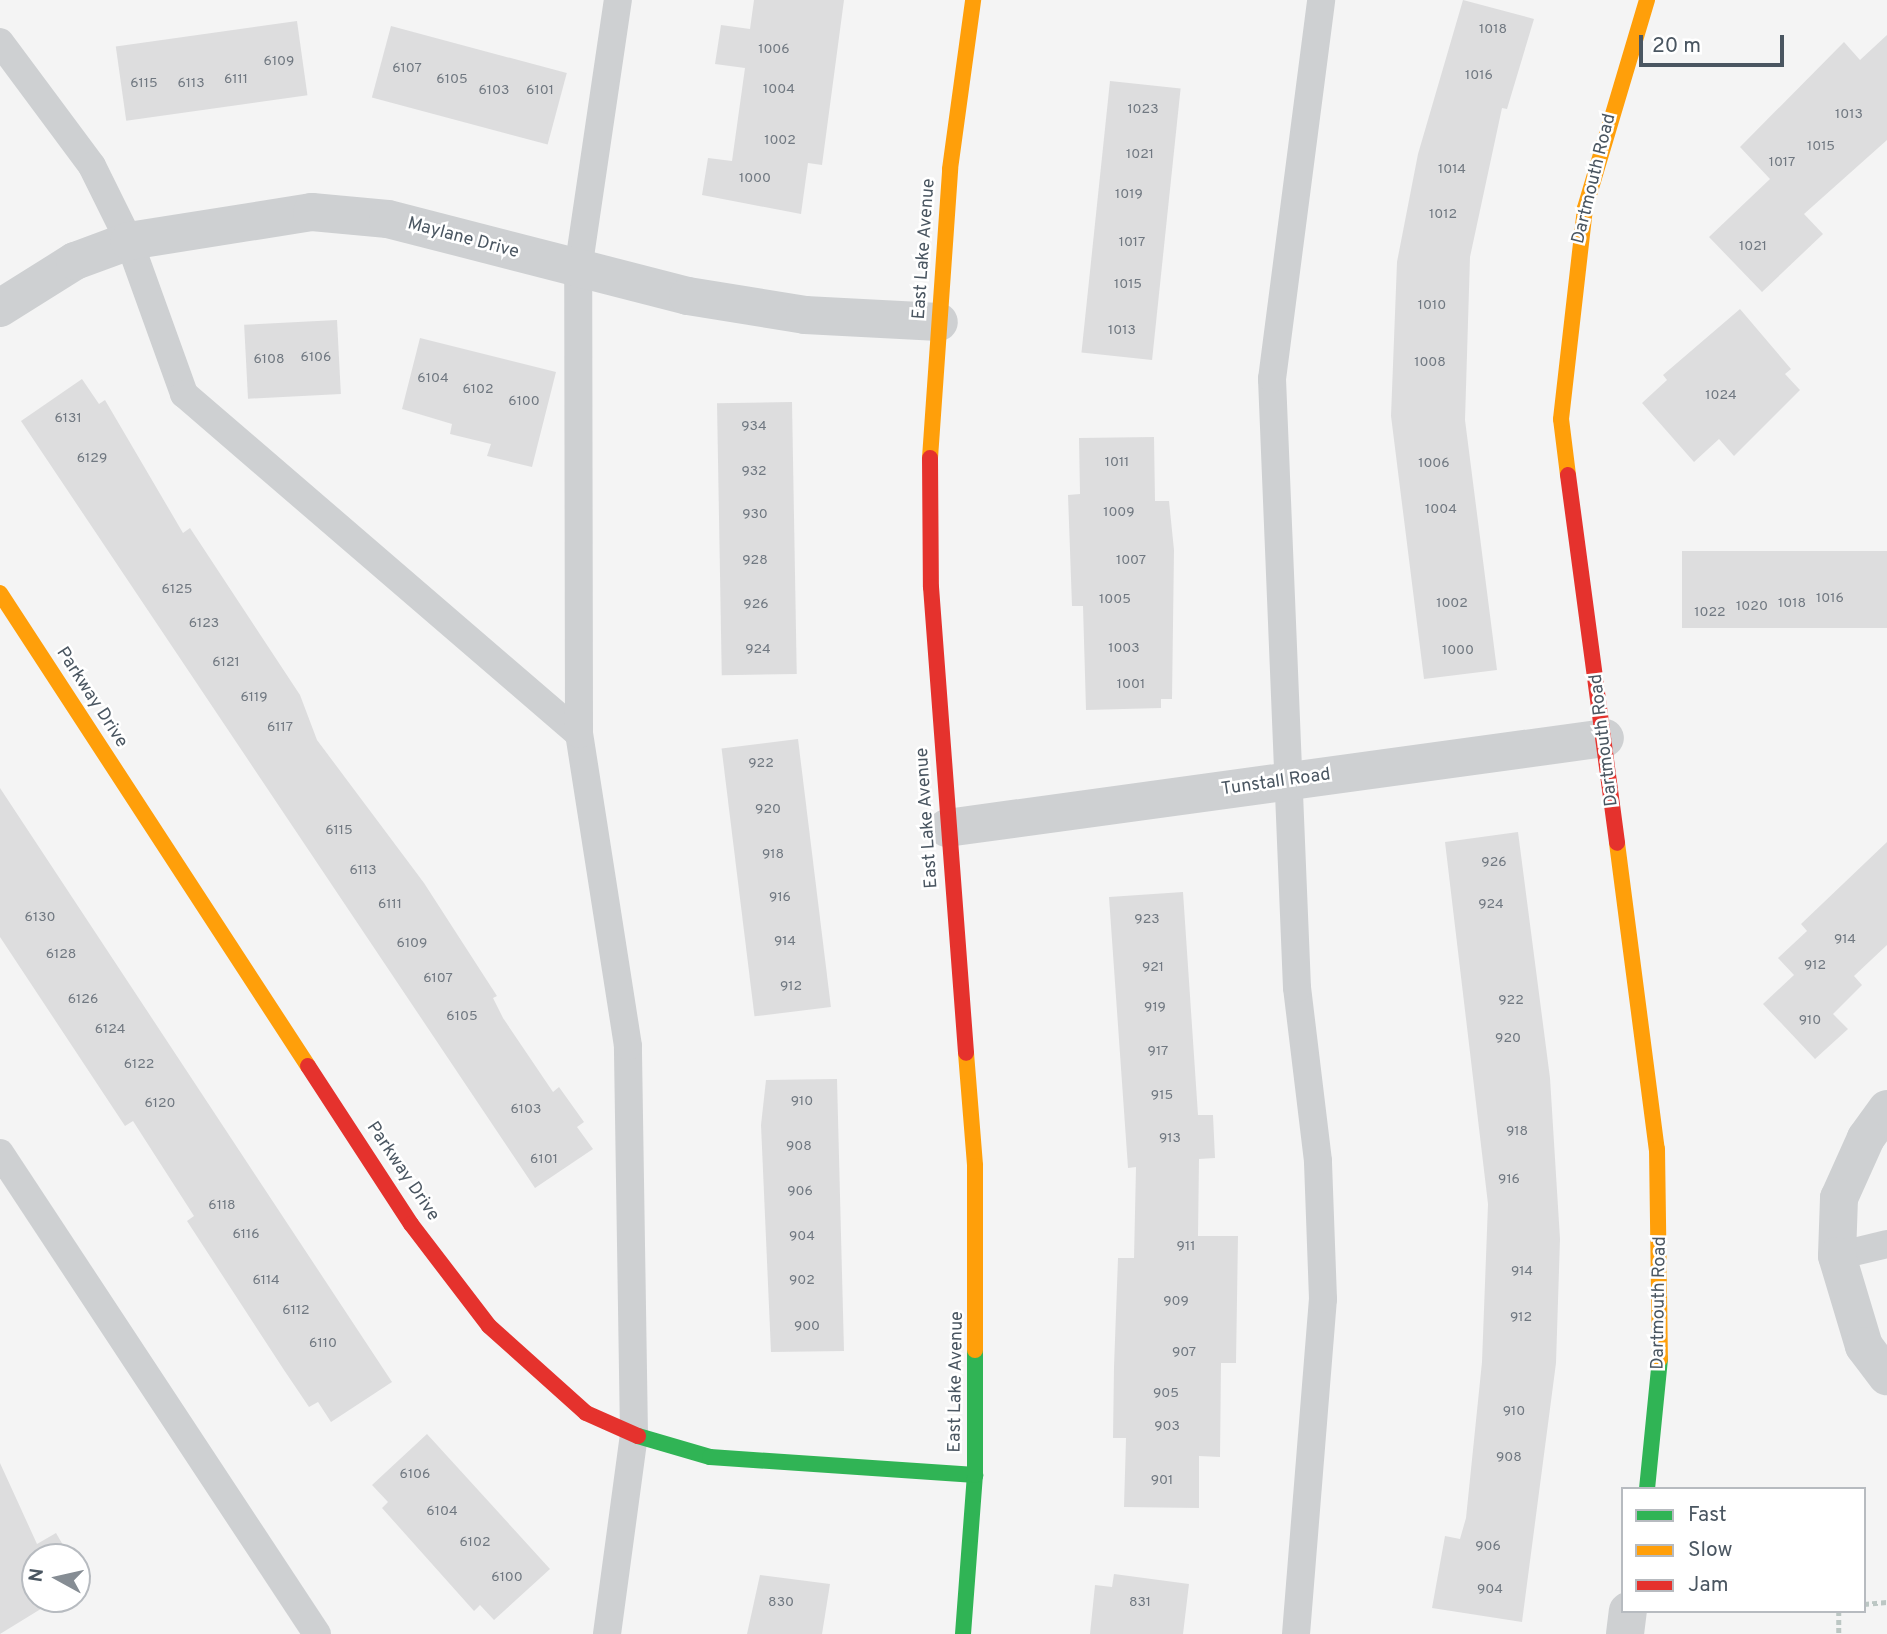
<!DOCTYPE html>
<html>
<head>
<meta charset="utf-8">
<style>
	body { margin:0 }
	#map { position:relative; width:1887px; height:1634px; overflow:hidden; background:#f4f4f4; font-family:Overpass,sans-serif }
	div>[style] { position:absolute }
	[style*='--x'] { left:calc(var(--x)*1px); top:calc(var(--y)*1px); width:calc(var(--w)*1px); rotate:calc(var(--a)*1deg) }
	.building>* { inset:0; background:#ddddde; transform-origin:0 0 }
	.path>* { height:4.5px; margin-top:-2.25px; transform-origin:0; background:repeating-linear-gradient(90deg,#bcc7c4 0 5px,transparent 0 8.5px) }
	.lane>* { height:28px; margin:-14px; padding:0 14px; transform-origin:14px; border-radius:14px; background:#ced0d2 }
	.street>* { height:38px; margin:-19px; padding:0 19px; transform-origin:19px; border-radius:19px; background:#ced0d2 }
	.fast>* { height:16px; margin:-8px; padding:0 8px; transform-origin:8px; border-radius:8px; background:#30b455 }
	.slow>* { height:16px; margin:-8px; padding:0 8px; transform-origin:8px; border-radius:8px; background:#ff9f0a }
	.jam>* { height:16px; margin:-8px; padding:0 8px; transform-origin:8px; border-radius:8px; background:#e5322d }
	span { translate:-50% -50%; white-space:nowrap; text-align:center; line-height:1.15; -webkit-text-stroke:5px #fff; paint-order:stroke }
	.number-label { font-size:14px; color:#707881 }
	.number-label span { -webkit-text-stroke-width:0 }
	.street-label { font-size:18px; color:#4a5661 }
	.legend { position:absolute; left:1621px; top:1487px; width:245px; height:126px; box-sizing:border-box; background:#fff; border:2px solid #b7bbc0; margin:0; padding:9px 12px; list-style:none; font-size:21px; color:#4a5661 }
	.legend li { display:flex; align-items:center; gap:14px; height:35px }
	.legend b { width:35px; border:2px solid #b7bbc0 }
	.north { position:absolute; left:21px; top:1543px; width:70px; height:70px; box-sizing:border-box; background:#fff; border:2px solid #b7bbc0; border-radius:50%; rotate:278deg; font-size:19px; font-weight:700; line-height:28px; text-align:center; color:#4a5661 }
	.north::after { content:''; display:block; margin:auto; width:24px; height:32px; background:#868d94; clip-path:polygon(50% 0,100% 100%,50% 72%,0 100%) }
	.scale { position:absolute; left:1639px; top:35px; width:145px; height:32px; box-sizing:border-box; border:4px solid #4a5661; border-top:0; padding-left:9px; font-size:21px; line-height:24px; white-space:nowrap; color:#4a5661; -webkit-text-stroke:5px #fff; paint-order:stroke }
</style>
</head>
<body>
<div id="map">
	<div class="building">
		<div style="clip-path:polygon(754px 0,844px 0,822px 165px,808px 163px,801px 214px,702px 195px,708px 158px,732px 161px,745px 68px,715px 64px,721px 25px,750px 29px)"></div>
		<div style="clip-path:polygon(1463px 0,1534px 19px,1507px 109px,1502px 108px,1470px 257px,1465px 420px,1497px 670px,1424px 679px,1391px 416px,1397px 262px,1418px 154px)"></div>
		<div style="left:297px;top:21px;width:75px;height:183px;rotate:82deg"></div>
		<div style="left:391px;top:26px;width:182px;height:74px;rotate:15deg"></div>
		<div style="clip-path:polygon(1887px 35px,1887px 140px,1804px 214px,1823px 234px,1762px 292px,1709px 237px,1770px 179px,1740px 147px,1844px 42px,1860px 60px)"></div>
		<div style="left:1110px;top:81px;width:71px;height:273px;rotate:6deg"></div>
		<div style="clip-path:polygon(1740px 309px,1791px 369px,1785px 374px,1800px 390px,1734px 456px,1719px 439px,1694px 462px,1642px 403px,1667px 380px,1663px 375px)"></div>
		<div style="left:337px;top:320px;width:74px;height:93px;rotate:87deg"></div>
		<div style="clip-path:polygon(420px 338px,556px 372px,532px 467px,487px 456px,491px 444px,450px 434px,452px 424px,402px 409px)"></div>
		<div style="clip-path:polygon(82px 379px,99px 404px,105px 400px,183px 533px,190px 528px,300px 695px,317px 740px,424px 883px,497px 996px,493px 998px,503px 1018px,553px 1092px,559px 1087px,584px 1122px,577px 1127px,593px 1149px,535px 1188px,21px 421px)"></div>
		<div style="left:792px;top:402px;width:272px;height:75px;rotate:89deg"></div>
		<div style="clip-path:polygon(1154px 437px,1155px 501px,1169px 501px,1174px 550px,1172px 699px,1161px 699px,1161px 708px,1086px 710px,1083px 606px,1072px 606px,1068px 495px,1080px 494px,1079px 438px)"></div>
		<div style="left:1887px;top:551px;width:77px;height:205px;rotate:90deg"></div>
		<div style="left:798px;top:739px;width:270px;height:77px;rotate:83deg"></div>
		<div style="clip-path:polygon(0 788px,392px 1382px,331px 1422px,318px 1402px,309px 1407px,284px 1370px,187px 1221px,194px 1216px,133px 1121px,125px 1126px,0 937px)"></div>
		<div style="clip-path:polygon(1518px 832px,1550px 1078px,1560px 1239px,1556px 1363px,1522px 1622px,1432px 1608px,1445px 1536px,1460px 1539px,1466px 1518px,1482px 1362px,1488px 1204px,1445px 842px)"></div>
		<div style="clip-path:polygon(1887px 842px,1887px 945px,1854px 976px,1862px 985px,1833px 1014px,1848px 1029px,1815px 1059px,1763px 1004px,1794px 975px,1778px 958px,1807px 931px,1801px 924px)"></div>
		<div style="clip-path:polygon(1183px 892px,1198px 1115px,1213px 1115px,1215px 1158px,1199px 1159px,1198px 1236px,1238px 1236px,1236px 1363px,1221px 1363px,1220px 1457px,1199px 1456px,1199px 1508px,1124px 1507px,1126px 1438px,1113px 1438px,1114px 1367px,1118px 1258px,1134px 1258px,1136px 1167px,1128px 1168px,1109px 897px)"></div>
		<div style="clip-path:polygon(837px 1079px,844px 1351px,771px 1352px,761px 1125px,766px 1080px)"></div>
		<div style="clip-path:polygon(427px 1434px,550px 1569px,494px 1620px,480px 1605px,474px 1611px,382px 1508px,388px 1502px,372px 1485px)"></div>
		<div style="clip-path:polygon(0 1463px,37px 1544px,56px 1533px,70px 1557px,35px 1557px,35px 1599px,57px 1599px,0 1634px)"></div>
		<div style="clip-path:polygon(1114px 1574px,1189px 1584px,1183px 1634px,1090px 1634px,1095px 1585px,1112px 1587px)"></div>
		<div style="clip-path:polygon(760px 1575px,830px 1584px,822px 1634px,747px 1634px)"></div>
	</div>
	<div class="path">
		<div style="--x:1864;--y:1604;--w:23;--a:-5"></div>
		<div style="--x:1839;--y:1611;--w:23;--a:90"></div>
	</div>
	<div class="lane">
		<div style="--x:0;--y:42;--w:154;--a:53.4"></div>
		<div style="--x:92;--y:166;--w:84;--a:63.7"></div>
		<div style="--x:129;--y:241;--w:163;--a:70.2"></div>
		<div style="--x:184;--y:394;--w:521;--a:40.72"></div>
		<div style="--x:0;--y:1153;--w:576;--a:56.61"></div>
		<div style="--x:1837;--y:1256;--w:51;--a:-13.5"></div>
		<div style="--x:607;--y:1634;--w:201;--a:-82.3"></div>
		<div style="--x:634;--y:1435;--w:389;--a:-90.9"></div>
		<div style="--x:628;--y:1046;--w:316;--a:-98.9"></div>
		<div style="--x:579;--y:734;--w:464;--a:-90.1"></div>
		<div style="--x:578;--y:270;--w:273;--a:-81.6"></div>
		<div style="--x:1296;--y:1634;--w:336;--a:-85.4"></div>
		<div style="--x:1323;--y:1299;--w:138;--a:-92.1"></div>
		<div style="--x:1318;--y:1161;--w:174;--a:-96.9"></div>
		<div style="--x:1297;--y:988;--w:610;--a:-92.35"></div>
		<div style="--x:1272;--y:379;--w:382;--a:-82.6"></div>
	</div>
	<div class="street">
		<div style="--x:0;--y:308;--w:89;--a:-32.1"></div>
		<div style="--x:75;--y:261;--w:58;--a:-20.3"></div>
		<div style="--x:129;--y:241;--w:185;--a:-9"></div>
		<div style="--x:312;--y:212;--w:76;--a:5.3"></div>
		<div style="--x:388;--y:219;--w:310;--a:14.4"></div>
		<div style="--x:688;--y:296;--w:119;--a:9.2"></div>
		<div style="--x:805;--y:315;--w:134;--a:3"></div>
		<div style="--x:947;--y:828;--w:664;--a:-7.79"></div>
		<div style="--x:1887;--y:1109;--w:36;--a:126"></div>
		<div style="--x:1866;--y:1138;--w:66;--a:114.2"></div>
		<div style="--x:1839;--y:1198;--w:58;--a:92"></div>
		<div style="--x:1837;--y:1256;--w:94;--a:73.3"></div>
		<div style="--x:1864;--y:1346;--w:38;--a:53"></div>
		<div style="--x:1625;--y:1634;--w:23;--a:-83"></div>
	</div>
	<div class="fast">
		<div style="--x:638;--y:1436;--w:75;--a:16.3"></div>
		<div style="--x:710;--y:1457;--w:266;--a:3.9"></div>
		<div style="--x:1647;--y:1489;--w:131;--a:-84.3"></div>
		<div style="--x:963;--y:1634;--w:159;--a:-85.7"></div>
		<div style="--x:975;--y:1475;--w:125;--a:-90"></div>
	</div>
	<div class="slow">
		<div style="--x:930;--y:458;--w:290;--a:-86"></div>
		<div style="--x:950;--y:169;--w:171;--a:-82.2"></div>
		<div style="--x:1568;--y:475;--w:56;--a:-97.1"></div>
		<div style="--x:1561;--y:419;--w:212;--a:-83.5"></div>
		<div style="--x:1585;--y:208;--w:217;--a:-73.4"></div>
		<div style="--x:0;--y:593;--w:564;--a:56.93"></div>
		<div style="--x:1617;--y:843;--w:309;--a:82.6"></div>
		<div style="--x:1657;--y:1149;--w:210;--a:89.2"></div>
		<div style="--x:966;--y:1053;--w:113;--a:85.4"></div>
		<div style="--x:975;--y:1166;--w:184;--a:90"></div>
	</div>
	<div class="jam">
		<div style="--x:930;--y:458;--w:129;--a:89.6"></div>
		<div style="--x:931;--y:587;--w:467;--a:85.7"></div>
		<div style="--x:1568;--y:475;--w:371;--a:82.4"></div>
		<div style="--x:308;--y:1066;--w:189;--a:56.9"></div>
		<div style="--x:411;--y:1224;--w:128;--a:52.6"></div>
		<div style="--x:489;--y:1326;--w:130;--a:41.9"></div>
		<div style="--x:586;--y:1413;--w:57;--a:23.9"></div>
	</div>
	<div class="number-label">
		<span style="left:1493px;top:30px">1018</span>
		<span style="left:774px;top:50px">1006</span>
		<span style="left:279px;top:62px">6109</span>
		<span style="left:407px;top:69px">6107</span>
		<span style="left:1479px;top:76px">1016</span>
		<span style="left:236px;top:80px">6111</span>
		<span style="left:452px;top:80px">6105</span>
		<span style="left:144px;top:84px">6115</span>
		<span style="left:191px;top:84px">6113</span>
		<span style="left:779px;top:90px">1004</span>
		<span style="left:494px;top:91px">6103</span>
		<span style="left:540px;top:91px">6101</span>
		<span style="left:1143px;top:110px">1023</span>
		<span style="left:1849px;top:115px">1013</span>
		<span style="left:780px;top:141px">1002</span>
		<span style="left:1821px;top:147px">1015</span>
		<span style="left:1140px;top:155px">1021</span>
		<span style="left:1782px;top:163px">1017</span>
		<span style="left:1452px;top:170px">1014</span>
		<span style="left:755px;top:179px">1000</span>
		<span style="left:1129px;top:195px">1019</span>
		<span style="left:1443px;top:215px">1012</span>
		<span style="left:1132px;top:243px">1017</span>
		<span style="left:1753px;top:247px">1021</span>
		<span style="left:1128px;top:285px">1015</span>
		<span style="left:1432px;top:306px">1010</span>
		<span style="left:1122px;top:331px">1013</span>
		<span style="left:316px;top:358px">6106</span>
		<span style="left:269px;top:360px">6108</span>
		<span style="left:1430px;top:363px">1008</span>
		<span style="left:433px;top:379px">6104</span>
		<span style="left:478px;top:390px">6102</span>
		<span style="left:1721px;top:396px">1024</span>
		<span style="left:524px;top:402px">6100</span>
		<span style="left:68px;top:419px">6131</span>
		<span style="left:754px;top:427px">934</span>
		<span style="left:92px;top:459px">6129</span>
		<span style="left:1117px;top:463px">1011</span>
		<span style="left:1434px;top:464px">1006</span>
		<span style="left:754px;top:472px">932</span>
		<span style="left:1441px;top:510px">1004</span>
		<span style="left:1119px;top:513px">1009</span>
		<span style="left:755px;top:515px">930</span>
		<span style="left:755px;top:561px">928</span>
		<span style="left:1131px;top:561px">1007</span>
		<span style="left:177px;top:590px">6125</span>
		<span style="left:1830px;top:599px">1016</span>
		<span style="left:1115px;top:600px">1005</span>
		<span style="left:1452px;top:604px">1002</span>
		<span style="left:1792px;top:604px">1018</span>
		<span style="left:756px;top:605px">926</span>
		<span style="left:1752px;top:607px">1020</span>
		<span style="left:1710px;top:613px">1022</span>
		<span style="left:204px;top:624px">6123</span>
		<span style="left:1124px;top:649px">1003</span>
		<span style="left:758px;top:650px">924</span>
		<span style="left:1458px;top:651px">1000</span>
		<span style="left:226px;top:663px">6121</span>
		<span style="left:1131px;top:685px">1001</span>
		<span style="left:254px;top:698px">6119</span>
		<span style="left:280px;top:728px">6117</span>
		<span style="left:761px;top:764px">922</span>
		<span style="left:768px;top:810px">920</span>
		<span style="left:339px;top:831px">6115</span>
		<span style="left:773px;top:855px">918</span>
		<span style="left:1494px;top:863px">926</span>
		<span style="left:363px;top:871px">6113</span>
		<span style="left:780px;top:898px">916</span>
		<span style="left:390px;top:905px">6111</span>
		<span style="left:1491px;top:905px">924</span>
		<span style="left:40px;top:918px">6130</span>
		<span style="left:1147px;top:920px">923</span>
		<span style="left:1845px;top:940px">914</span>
		<span style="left:785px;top:942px">914</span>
		<span style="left:412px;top:944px">6109</span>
		<span style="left:61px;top:955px">6128</span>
		<span style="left:1815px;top:966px">912</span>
		<span style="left:1153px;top:968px">921</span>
		<span style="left:438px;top:979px">6107</span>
		<span style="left:791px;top:987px">912</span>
		<span style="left:83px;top:1000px">6126</span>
		<span style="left:1511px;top:1001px">922</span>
		<span style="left:1155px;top:1008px">919</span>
		<span style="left:462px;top:1017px">6105</span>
		<span style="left:1810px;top:1021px">910</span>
		<span style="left:110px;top:1030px">6124</span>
		<span style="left:1508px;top:1039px">920</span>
		<span style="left:1158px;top:1052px">917</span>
		<span style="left:139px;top:1065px">6122</span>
		<span style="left:1162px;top:1096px">915</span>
		<span style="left:802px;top:1102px">910</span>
		<span style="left:160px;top:1104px">6120</span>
		<span style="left:526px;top:1110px">6103</span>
		<span style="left:1517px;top:1132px">918</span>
		<span style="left:1170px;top:1139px">913</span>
		<span style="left:799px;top:1147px">908</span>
		<span style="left:544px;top:1160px">6101</span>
		<span style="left:1509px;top:1180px">916</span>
		<span style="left:800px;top:1192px">906</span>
		<span style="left:222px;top:1206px">6118</span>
		<span style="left:246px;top:1235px">6116</span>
		<span style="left:802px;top:1237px">904</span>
		<span style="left:1186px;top:1247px">911</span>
		<span style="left:1522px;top:1272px">914</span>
		<span style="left:266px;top:1281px">6114</span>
		<span style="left:802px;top:1281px">902</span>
		<span style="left:1176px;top:1302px">909</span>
		<span style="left:296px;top:1311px">6112</span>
		<span style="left:1521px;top:1318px">912</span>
		<span style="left:807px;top:1327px">900</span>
		<span style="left:323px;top:1344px">6110</span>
		<span style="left:1184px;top:1353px">907</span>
		<span style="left:1166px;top:1394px">905</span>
		<span style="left:1514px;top:1412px">910</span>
		<span style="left:1167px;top:1427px">903</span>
		<span style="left:1509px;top:1458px">908</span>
		<span style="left:415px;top:1475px">6106</span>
		<span style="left:1162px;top:1481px">901</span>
		<span style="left:442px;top:1512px">6104</span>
		<span style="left:475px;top:1543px">6102</span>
		<span style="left:1488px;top:1547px">906</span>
		<span style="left:507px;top:1578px">6100</span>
		<span style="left:1490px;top:1590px">904</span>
		<span style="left:781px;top:1603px">830</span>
		<span style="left:1140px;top:1603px">831</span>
	</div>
	<div class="street-label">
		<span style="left:1595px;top:179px;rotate:-76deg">Dartmouth Road</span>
		<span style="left:463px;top:239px;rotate:15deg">Maylane Drive</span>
		<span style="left:925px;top:249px;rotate:-86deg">East Lake Avenue</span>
		<span style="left:91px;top:698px;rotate:57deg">Parkway Drive</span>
		<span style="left:1605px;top:740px;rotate:-97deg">Dartmouth Road</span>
		<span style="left:1276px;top:783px;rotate:-8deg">Tunstall Road</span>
		<span style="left:928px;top:818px;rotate:-94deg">East Lake Avenue</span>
		<span style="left:402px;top:1172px;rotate:56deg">Parkway Drive</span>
		<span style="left:1660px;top:1303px;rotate:-89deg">Dartmouth Road</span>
		<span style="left:957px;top:1382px;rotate:-89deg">East Lake Avenue</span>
	</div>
	<ul class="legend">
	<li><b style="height:9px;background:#30b455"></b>Fast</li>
	<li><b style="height:9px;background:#ff9f0a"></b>Slow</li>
	<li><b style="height:9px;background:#e5322d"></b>Jam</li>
	</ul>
	<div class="north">N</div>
	<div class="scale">20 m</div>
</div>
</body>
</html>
